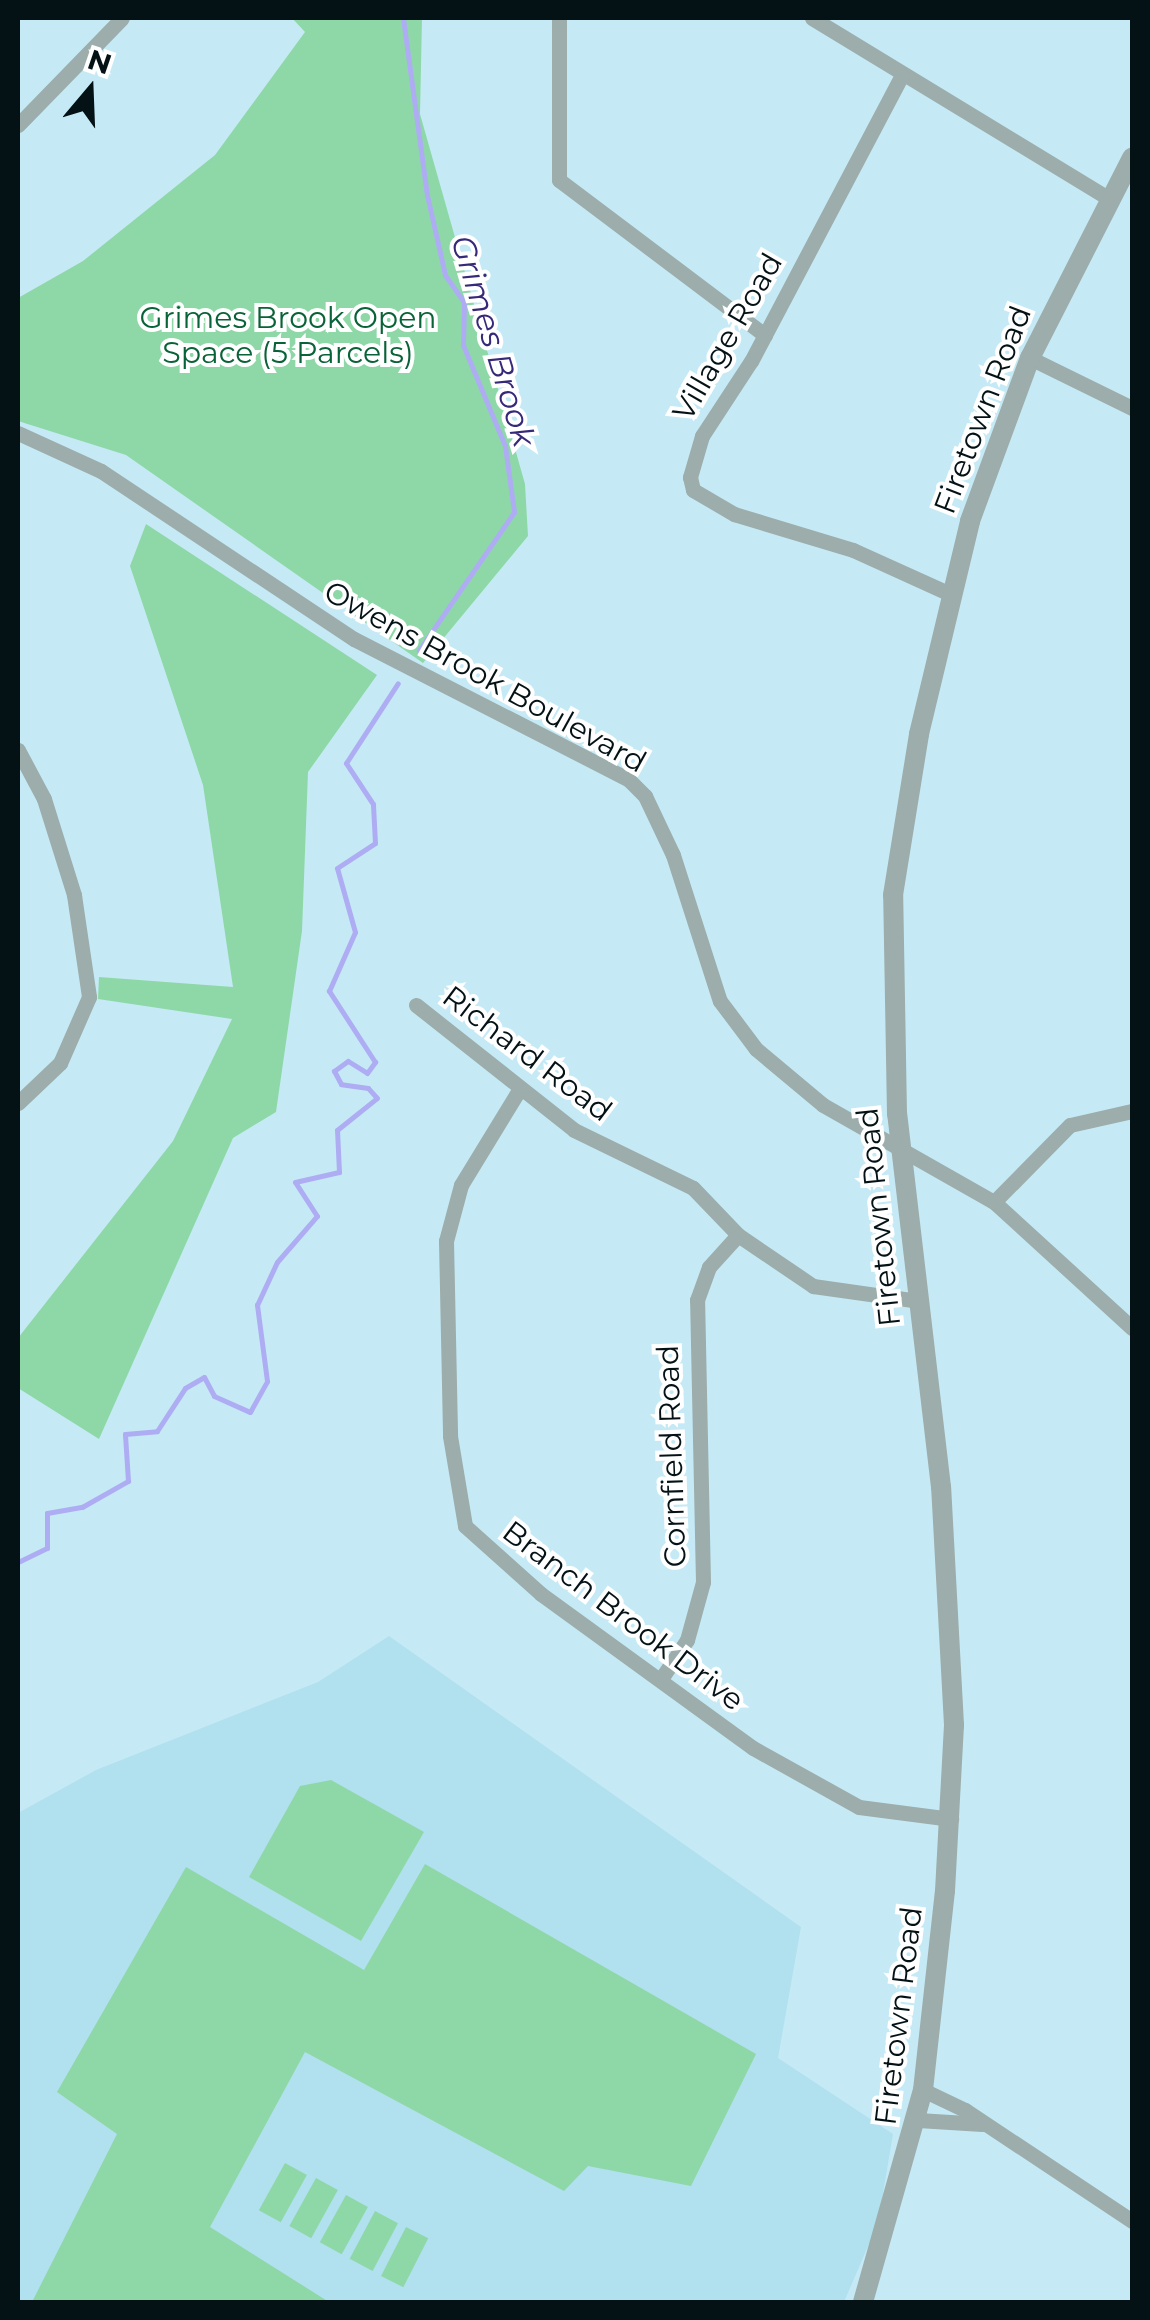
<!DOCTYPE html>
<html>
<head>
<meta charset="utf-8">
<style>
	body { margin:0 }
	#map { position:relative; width:1150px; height:2320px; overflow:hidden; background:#c5eaf6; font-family:Montserrat,sans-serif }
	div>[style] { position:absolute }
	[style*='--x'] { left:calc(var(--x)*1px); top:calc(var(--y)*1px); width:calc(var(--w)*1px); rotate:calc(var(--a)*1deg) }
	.built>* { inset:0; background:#b1e0ef }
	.green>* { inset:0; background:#8ed8a8; transform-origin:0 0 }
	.stream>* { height:5px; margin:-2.5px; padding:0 2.5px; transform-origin:2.5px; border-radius:2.5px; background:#aeadf3 }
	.minor>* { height:15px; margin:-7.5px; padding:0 7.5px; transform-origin:7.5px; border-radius:7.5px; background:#9cadab }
	.tertiary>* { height:20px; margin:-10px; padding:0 10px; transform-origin:10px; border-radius:10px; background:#9cadab }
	span { translate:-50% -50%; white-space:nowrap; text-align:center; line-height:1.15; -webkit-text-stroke:8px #fff; paint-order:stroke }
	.park-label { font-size:30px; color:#096338 }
	.street-label { font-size:30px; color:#041115 }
	.water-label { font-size:32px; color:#372979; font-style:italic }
	.frame { position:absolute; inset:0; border:20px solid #041115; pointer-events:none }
	.north { position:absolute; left:40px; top:40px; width:100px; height:100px; -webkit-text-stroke:8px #fff; paint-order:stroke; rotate:19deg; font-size:28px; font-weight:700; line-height:40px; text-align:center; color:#041115 }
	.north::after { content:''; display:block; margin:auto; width:35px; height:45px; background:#041115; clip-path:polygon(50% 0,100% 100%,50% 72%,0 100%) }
</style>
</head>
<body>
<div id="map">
	<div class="built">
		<div style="clip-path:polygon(389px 1636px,801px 1927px,778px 2058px,893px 2134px,878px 2223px,844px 2302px,18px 2302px,18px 1813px,96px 1770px,318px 1682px)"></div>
	</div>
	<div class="green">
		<div style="clip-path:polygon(292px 18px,422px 18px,420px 114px,525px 484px,528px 536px,423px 663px,126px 455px,18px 421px,18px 298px,83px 261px,215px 155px,305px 32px)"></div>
		<div style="clip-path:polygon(146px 524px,377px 675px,308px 772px,302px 931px,276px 1112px,233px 1138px,99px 1439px,18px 1388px,18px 1338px,173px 1141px,232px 1019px,98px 999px,99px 977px,233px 987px,203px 785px,130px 566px)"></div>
		<div style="clip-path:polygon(331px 1780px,424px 1832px,361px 1941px,249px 1877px,300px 1786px)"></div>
		<div style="clip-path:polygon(425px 1864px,756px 2054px,691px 2186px,588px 2166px,564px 2191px,305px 2052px,210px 2227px,329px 2302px,32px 2302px,117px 2134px,57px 2092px,186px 1867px,364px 1970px)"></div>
		<div style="left:285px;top:2163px;width:25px;height:54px;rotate:29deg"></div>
		<div style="left:316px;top:2178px;width:25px;height:55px;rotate:29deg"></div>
		<div style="left:346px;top:2195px;width:25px;height:54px;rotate:29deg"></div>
		<div style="left:375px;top:2211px;width:26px;height:54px;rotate:28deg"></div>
		<div style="left:406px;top:2227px;width:25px;height:55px;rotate:27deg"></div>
	</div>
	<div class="stream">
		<div style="--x:403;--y:18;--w:179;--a:82.3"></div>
		<div style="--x:427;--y:195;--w:82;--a:77.3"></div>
		<div style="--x:445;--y:275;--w:33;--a:55"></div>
		<div style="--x:464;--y:302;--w:43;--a:91.3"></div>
		<div style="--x:463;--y:345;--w:109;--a:67.4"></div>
		<div style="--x:505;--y:446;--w:67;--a:82.2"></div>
		<div style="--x:514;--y:512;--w:168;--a:124.5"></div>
		<div style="--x:18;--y:1562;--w:32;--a:-26"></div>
		<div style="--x:47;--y:1548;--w:35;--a:-90"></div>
		<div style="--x:47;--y:1513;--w:36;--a:-10"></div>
		<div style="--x:82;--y:1507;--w:53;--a:-29.5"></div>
		<div style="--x:128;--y:1481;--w:47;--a:-93.7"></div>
		<div style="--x:125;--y:1434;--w:32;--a:-5"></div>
		<div style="--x:157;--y:1431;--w:51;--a:-56.9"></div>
		<div style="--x:185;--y:1388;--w:22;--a:-30"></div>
		<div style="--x:204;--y:1377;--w:21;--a:62"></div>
		<div style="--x:214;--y:1396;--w:39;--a:24"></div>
		<div style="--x:250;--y:1412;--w:35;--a:-61"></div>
		<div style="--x:267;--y:1381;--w:77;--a:-97.5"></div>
		<div style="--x:257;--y:1305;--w:47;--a:-65.1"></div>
		<div style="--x:277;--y:1262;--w:61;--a:-49"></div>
		<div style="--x:317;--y:1216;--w:40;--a:-122.9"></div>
		<div style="--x:295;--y:1182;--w:45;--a:-12.8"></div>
		<div style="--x:339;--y:1172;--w:42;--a:-92.7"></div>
		<div style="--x:337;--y:1130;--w:51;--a:-38.7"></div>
		<div style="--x:377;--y:1098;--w:13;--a:-132"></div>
		<div style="--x:368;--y:1088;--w:27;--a:-172"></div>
		<div style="--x:341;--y:1084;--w:15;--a:-118"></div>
		<div style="--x:334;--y:1071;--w:17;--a:-36"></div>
		<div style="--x:348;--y:1061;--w:22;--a:32"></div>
		<div style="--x:367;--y:1073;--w:14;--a:-54"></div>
		<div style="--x:375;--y:1062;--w:85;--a:-122.9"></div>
		<div style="--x:329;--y:991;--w:64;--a:-66.2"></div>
		<div style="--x:355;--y:932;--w:66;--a:-105.7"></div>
		<div style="--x:337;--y:868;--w:45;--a:-33.3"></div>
		<div style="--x:375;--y:843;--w:39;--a:-93"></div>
		<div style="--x:373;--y:804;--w:49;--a:-123.4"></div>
		<div style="--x:346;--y:763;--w:95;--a:-57"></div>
	</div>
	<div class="minor">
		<div style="--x:559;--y:18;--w:162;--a:90"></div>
		<div style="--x:559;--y:180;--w:258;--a:37"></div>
		<div style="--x:812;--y:18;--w:349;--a:31.3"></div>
		<div style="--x:902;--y:75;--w:323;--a:117.8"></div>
		<div style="--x:751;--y:361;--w:90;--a:123.2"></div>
		<div style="--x:702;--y:436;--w:43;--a:106.3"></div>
		<div style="--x:690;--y:477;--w:13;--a:77"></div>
		<div style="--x:693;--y:490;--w:48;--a:30.3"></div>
		<div style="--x:734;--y:514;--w:124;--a:16.8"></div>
		<div style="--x:853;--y:550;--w:107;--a:24.4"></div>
		<div style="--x:18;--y:125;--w:149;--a:-45.8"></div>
		<div style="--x:1030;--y:358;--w:114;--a:26.1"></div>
		<div style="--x:18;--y:433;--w:91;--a:24.6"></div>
		<div style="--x:101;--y:471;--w:304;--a:33.6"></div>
		<div style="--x:354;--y:639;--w:309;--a:27.1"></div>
		<div style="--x:629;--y:780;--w:23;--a:45"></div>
		<div style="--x:645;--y:796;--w:65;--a:64.6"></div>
		<div style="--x:673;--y:855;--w:153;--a:72.2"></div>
		<div style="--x:720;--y:1001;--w:60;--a:53.1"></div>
		<div style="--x:756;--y:1049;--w:87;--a:39.9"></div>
		<div style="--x:823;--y:1105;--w:197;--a:29.6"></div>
		<div style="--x:994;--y:1202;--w:187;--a:42.4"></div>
		<div style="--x:18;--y:750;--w:55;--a:62"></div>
		<div style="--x:44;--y:799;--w:101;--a:72.6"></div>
		<div style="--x:74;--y:895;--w:103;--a:81.6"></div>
		<div style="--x:89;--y:997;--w:72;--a:113.7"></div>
		<div style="--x:60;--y:1063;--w:58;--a:136.4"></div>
		<div style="--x:416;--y:1005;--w:201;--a:38.3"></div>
		<div style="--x:574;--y:1130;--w:132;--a:26"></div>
		<div style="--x:693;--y:1188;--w:65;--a:46.2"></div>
		<div style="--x:738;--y:1235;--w:91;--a:34.2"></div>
		<div style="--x:813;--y:1286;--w:106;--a:8.1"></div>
		<div style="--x:519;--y:1090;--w:111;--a:121.4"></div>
		<div style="--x:461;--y:1185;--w:58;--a:105"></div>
		<div style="--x:446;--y:1241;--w:195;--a:88.8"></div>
		<div style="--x:450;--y:1436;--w:91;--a:80.5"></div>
		<div style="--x:465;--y:1526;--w:102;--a:41.8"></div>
		<div style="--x:541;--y:1594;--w:262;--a:36"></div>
		<div style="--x:753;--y:1748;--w:121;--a:29.1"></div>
		<div style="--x:859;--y:1807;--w:93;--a:7.4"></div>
		<div style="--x:994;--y:1202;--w:108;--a:-45.4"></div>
		<div style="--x:1070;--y:1125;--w:64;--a:-12.7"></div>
		<div style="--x:661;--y:1679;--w:47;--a:-56.3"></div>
		<div style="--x:687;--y:1640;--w:60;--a:-74.6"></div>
		<div style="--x:703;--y:1582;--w:282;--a:-91.2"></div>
		<div style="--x:697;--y:1300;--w:35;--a:-70"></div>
		<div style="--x:709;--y:1267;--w:43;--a:-47.8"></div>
		<div style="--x:923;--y:2090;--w:47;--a:25.5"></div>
		<div style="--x:965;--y:2110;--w:201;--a:33.6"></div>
		<div style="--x:918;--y:2120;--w:64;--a:3.6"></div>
	</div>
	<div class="tertiary">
		<div style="--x:863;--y:2302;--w:220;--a:-74.2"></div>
		<div style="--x:923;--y:2090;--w:200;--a:-83.7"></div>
		<div style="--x:945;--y:1891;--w:166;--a:-86.9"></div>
		<div style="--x:954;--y:1725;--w:238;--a:-93.1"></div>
		<div style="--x:941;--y:1487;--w:376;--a:-96.7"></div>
		<div style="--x:897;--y:1114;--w:219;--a:-91"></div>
		<div style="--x:893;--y:895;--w:163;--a:-80.8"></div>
		<div style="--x:919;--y:734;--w:219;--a:-76.5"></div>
		<div style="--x:970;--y:521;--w:174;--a:-69.8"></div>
		<div style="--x:1030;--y:358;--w:225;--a:-63"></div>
	</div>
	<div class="park-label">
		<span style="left:288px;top:335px">Grimes Brook Open<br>Space (5 Parcels)</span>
	</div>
	<div class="street-label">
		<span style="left:728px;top:337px;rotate:-60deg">Village Road</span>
		<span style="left:983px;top:410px;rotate:-69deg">Firetown Road</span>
		<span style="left:485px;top:677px;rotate:29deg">Owens Brook Boulevard</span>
		<span style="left:527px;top:1054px;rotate:37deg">Richard Road</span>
		<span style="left:879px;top:1217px;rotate:-96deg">Firetown Road</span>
		<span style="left:672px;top:1456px;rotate:-92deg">Cornfield Road</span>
		<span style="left:623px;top:1616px;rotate:37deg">Branch Brook Drive</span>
		<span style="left:899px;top:2016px;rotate:-83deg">Firetown Road</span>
	</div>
	<div class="water-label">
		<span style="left:493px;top:341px;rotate:73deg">Grimes Brook</span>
	</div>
	<div class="frame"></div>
	<div class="north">N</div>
</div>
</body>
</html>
